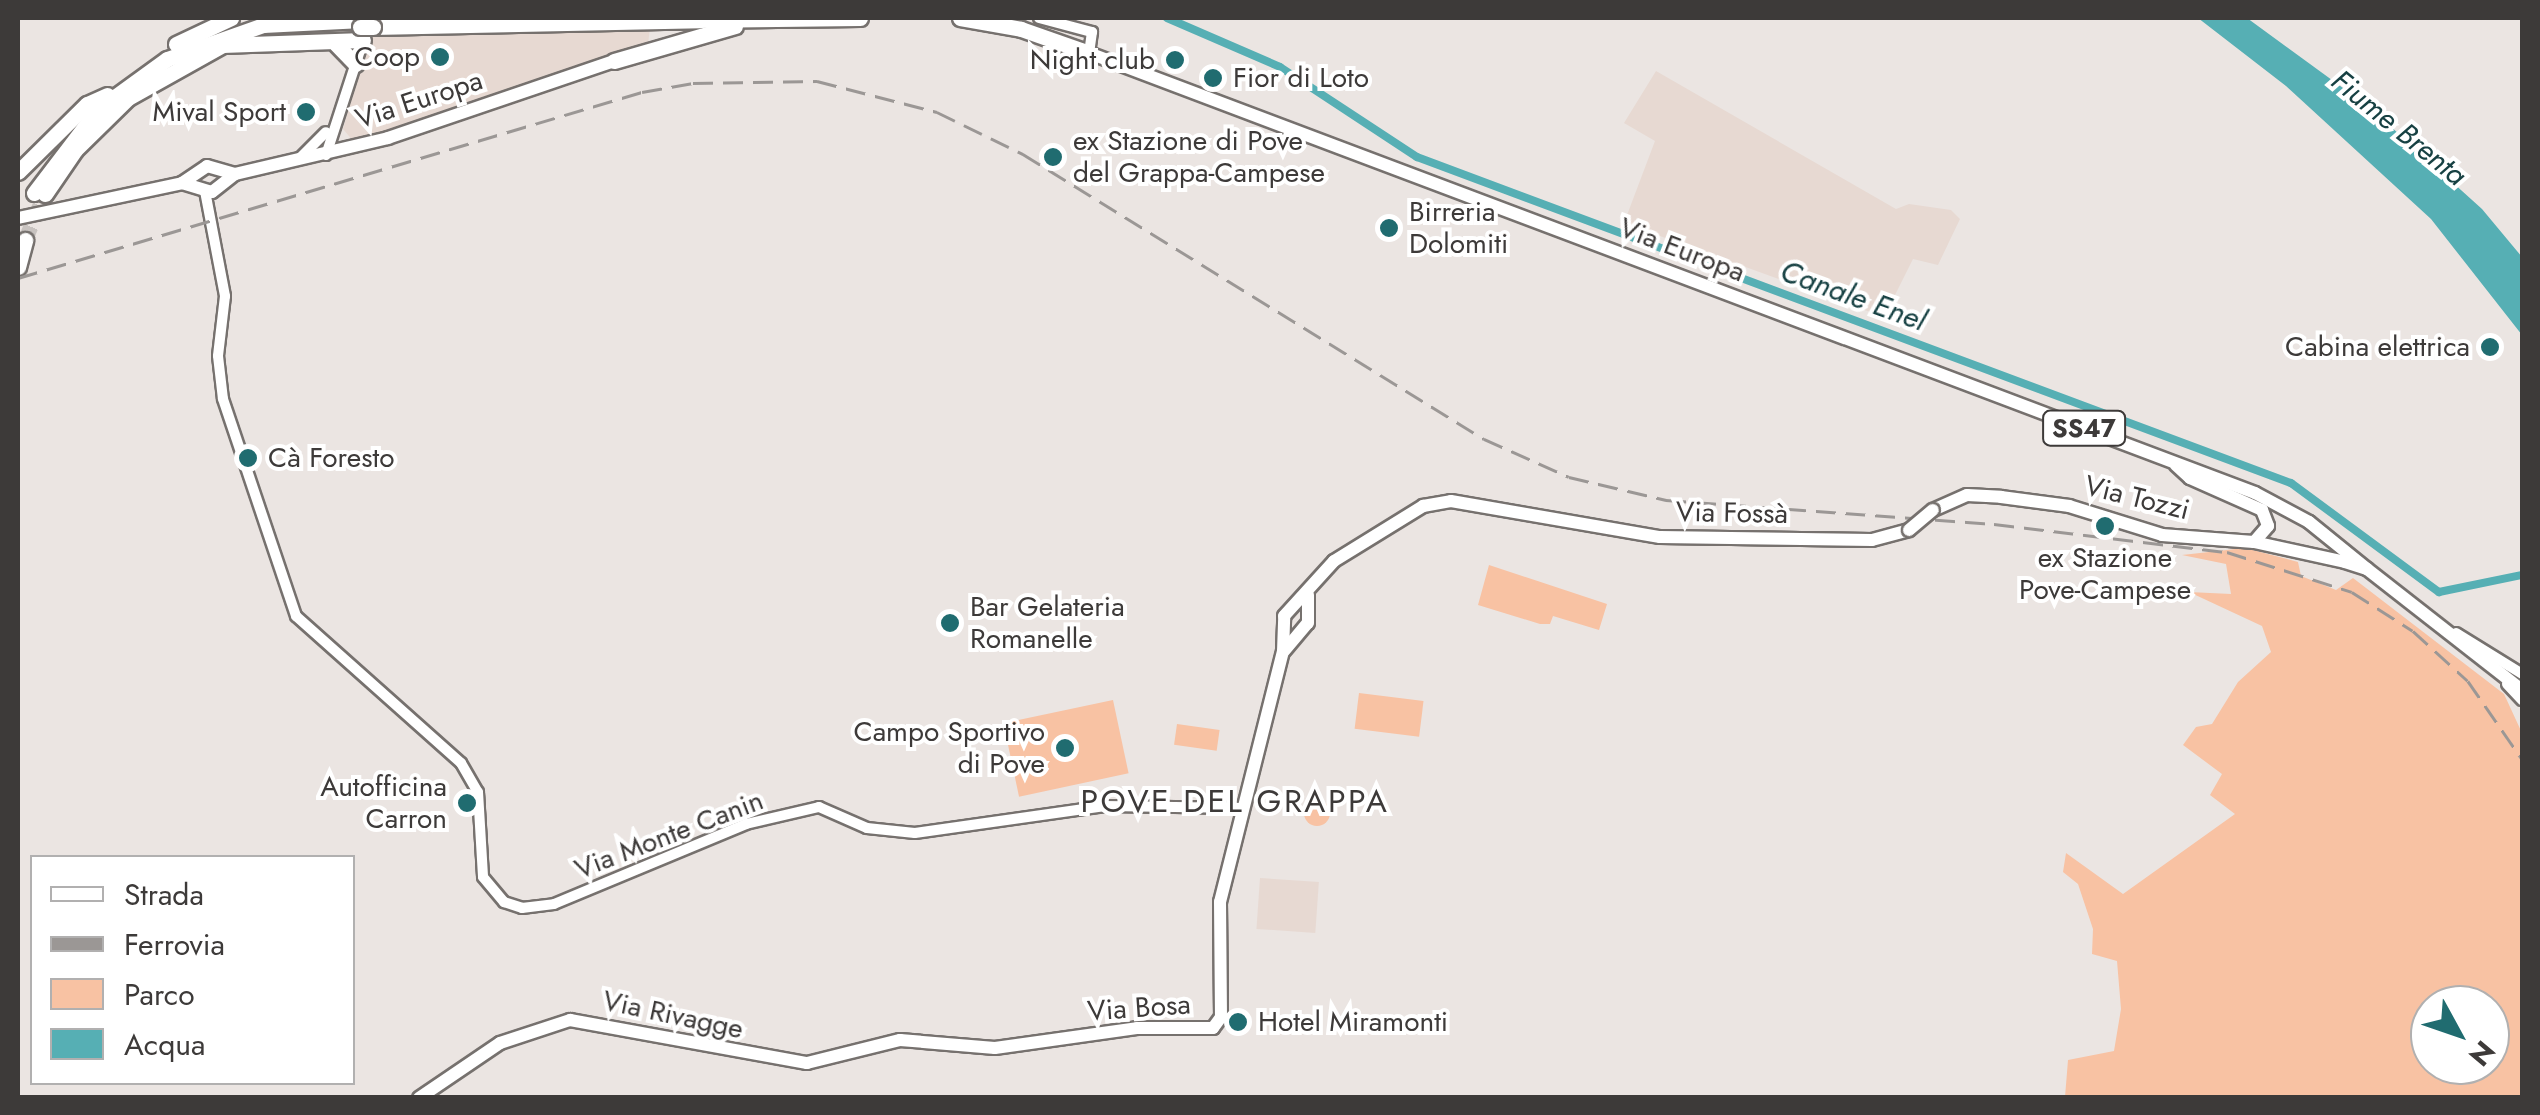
<!DOCTYPE html>
<html>
<head>
<meta charset="utf-8">
<style>
	body { margin:0 }
	#map { position:relative; width:2540px; height:1115px; overflow:hidden; background:#ebe5e2; font-family:Jost,sans-serif }
	div>[style] { position:absolute }
	[style*='--x'] { left:calc(var(--x)*1px); top:calc(var(--y)*1px); width:calc(var(--w)*1px); rotate:calc(var(--a)*1deg) }
	.built>* { inset:0; background:#e7d9d2; transform-origin:0 0 }
	.green>* { inset:0; background:#f8c2a3; transform-origin:0 0 }
	.round { border-radius:50% }
	.water>* { inset:0; background:#56afb4 }
	.canal>* { height:8px; margin:-4px; padding:0 4px; transform-origin:4px; border-radius:4px; background:#56afb4 }
	.highway-tunnel>* { height:15px; margin-top:-7.5px; transform-origin:0; background:repeating-linear-gradient(90deg,#c8c3c0 0 15px,transparent 0 23px) }
	.roads { filter:drop-shadow(2px 0 #76716e) drop-shadow(-2px 0 #76716e) drop-shadow(0 2px #76716e) drop-shadow(0 -2px #76716e) }
	.minor>* { height:10px; margin:-5px; padding:0 5px; transform-origin:5px; border-radius:5px; background:#fff }
	.major>* { height:12px; margin:-6px; padding:0 6px; transform-origin:6px; border-radius:6px; background:#fff }
	.highway>* { height:15px; margin:-7.5px; padding:0 7.5px; transform-origin:7.5px; border-radius:7.5px; background:#fff }
	.rail>* { height:2.5px; margin-top:-1.25px; transform-origin:0; background:repeating-linear-gradient(90deg,#9b9795 0 20px,transparent 0 30px) }
	.bridges { filter:drop-shadow(2px 0 #76716e) drop-shadow(-2px 0 #76716e) drop-shadow(0 2px #76716e) drop-shadow(0 -2px #76716e) }
	.major-bridge>* { height:12px; margin:-6px; padding:0 6px; transform-origin:6px; border-radius:6px; background:#fff }
	.highway-bridge>* { height:15px; margin:-7.5px; padding:0 7.5px; transform-origin:7.5px; border-radius:7.5px; background:#fff }
	.dots>* { width:28px; height:28px; translate:-50% -50%; box-sizing:border-box; border:5px solid #fff; border-radius:50% }
	span { translate:-50% -50%; white-space:nowrap; text-align:center; line-height:1.15; -webkit-text-stroke:8px #fff; paint-order:stroke }
	.shield-label span { padding:2px 8px; background:#fff; border:2px solid; border-radius:8px; -webkit-text-stroke-width:0 }
	.shield-label { font-size:25px; color:#3d3a39; font-weight:700 }
	.poi-label { font-size:28px; color:#3d3a39 }
	.right { translate:-100% -50%; text-align:right }
	.left { translate:0 -50%; text-align:left }
	.street-label { font-size:28px; color:#3d3a39 }
	.water-label { font-size:30px; color:#174143; font-style:italic }
	.quarter-label { font-size:32px; color:#3d3a39; letter-spacing:2.5px }
	.frame { position:absolute; inset:0; border:20px solid #3d3a39; pointer-events:none }
	.legend { position:absolute; left:30px; top:855px; width:325px; height:230px; box-sizing:border-box; background:#fff; border:2px solid #b1b0b0; margin:0; padding:12px 18px; list-style:none; font-size:30px; color:#3d3a39 }
	.legend li { display:flex; align-items:center; gap:20px; height:50px }
	.legend b { width:50px; border:2px solid #b1b0b0 }
	.north { position:absolute; left:2410px; top:985px; width:100px; height:100px; box-sizing:border-box; background:#fff; border:2px solid #b1b0b0; border-radius:50%; rotate:130deg; font-size:28px; font-weight:700; line-height:40px; text-align:center; color:#3d3a39 }
	.north::after { content:''; display:block; margin:auto; width:35px; height:45px; background:#206c70; clip-path:polygon(50% 0,100% 100%,50% 72%,0 100%) }
</style>
</head>
<body>
<div id="map">
	<div class="built">
		<div style="clip-path:polygon(650px 28px,648px 44px,442px 116px,354px 142px,343px 129px,370px 32px)"></div>
		<div style="clip-path:polygon(1656px 71px,1896px 209px,1909px 204px,1951px 210px,1960px 219px,1938px 265px,1913px 259px,1884px 317px,1624px 223px,1655px 141px,1624px 123px)"></div>
		<div style="left:1260px;top:878px;width:59px;height:51px;rotate:4deg"></div>
	</div>
	<div class="green">
		<div style="clip-path:polygon(evenodd,2245px 548px,2298px 562px,2301px 576px,2336px 590px,2353px 578px,2504px 694px,2522px 733px,2522px 1097px,2065px 1097px,2068px 1060px,2114px 1051px,2121px 1009px,2117px 961px,2092px 954px,2093px 929px,2078px 884px,2063px 872px,2066px 853px,2123px 894px,2235px 814px,2210px 795px,2222px 774px,2183px 745px,2196px 727px,2212px 724px,2238px 682px,2271px 652px,2262px 626px,2189px 592px,2231px 594px,2226px 564px,2182px 555px,2245px 548px,2430px 1005px,2490px 1005px,2490px 1065px,2430px 1065px,2430px 1005px)"></div>
		<div style="clip-path:polygon(1489px 565px,1607px 604px,1599px 630px,1553px 616px,1550px 624px,1540px 624px,1478px 605px)"></div>
		<div style="left:1359px;top:693px;width:65px;height:36px;rotate:7deg"></div>
		<div style="left:1113px;top:700px;width:75px;height:112px;rotate:78deg"></div>
		<div style="left:1177px;top:724px;width:43px;height:21px;rotate:8deg"></div>
		<div class="round" style="left:1304px;top:800px;width:26px;height:26px"></div>
	</div>
	<div class="water">
		<div style="clip-path:polygon(2198px 18px,2247px 18px,2369px 107px,2482px 209px,2522px 257px,2522px 335px,2431px 219px,2286px 86px)"></div>
	</div>
	<div class="canal">
		<div style="--x:1167;--y:18;--w:123;--a:23.4"></div>
		<div style="--x:1280;--y:67;--w:164;--a:33.3"></div>
		<div style="--x:1417;--y:157;--w:933;--a:20.46"></div>
		<div style="--x:2291;--y:483;--w:184;--a:36.4"></div>
		<div style="--x:2439;--y:592;--w:85;--a:-11.6"></div>
	</div>
	<div class="highway-tunnel">
		<div style="--x:25;--y:240;--w:46;--a:-66.8"></div>
	</div>
	<div class="roads">
		<div class="minor">
			<div style="--x:1039;--y:18;--w:55;--a:14.8"></div>
			<div style="--x:1092;--y:32;--w:21;--a:98"></div>
			<div style="--x:326;--y:155;--w:123;--a:-72"></div>
			<div style="--x:299;--y:159;--w:38;--a:-45"></div>
			<div style="--x:205;--y:191;--w:107;--a:79.2"></div>
			<div style="--x:225;--y:296;--w:60;--a:96.7"></div>
			<div style="--x:218;--y:356;--w:43;--a:83.4"></div>
			<div style="--x:223;--y:399;--w:229;--a:71.4"></div>
			<div style="--x:296;--y:616;--w:221;--a:41.7"></div>
			<div style="--x:461;--y:763;--w:34;--a:60"></div>
			<div style="--x:478;--y:792;--w:85;--a:86.6"></div>
			<div style="--x:483;--y:877;--w:33;--a:50"></div>
			<div style="--x:504;--y:902;--w:19;--a:18"></div>
			<div style="--x:522;--y:908;--w:32;--a:-7"></div>
			<div style="--x:554;--y:904;--w:208;--a:-22.6"></div>
			<div style="--x:746;--y:824;--w:75;--a:-13.1"></div>
			<div style="--x:819;--y:807;--w:52;--a:23.6"></div>
			<div style="--x:867;--y:828;--w:48;--a:5.9"></div>
			<div style="--x:915;--y:833;--w:192;--a:-8.1"></div>
			<div style="--x:1105;--y:806;--w:139;--a:0.8"></div>
			<div style="--x:2456;--y:633;--w:78;--a:31.8"></div>
			<div style="--x:2507;--y:684;--w:22;--a:47"></div>
		</div>
		<div class="major">
			<div style="--x:1089;--y:53;--w:1246;--a:20.67"></div>
			<div style="--x:2255;--y:493;--w:61;--a:28.2"></div>
			<div style="--x:2309;--y:522;--w:75;--a:39"></div>
			<div style="--x:182;--y:183;--w:31;--a:17"></div>
			<div style="--x:212;--y:192;--w:29;--a:-38"></div>
			<div style="--x:235;--y:174;--w:157;--a:-13.2"></div>
			<div style="--x:388;--y:138;--w:239;--a:-18.8"></div>
			<div style="--x:18;--y:218;--w:168;--a:-12"></div>
			<div style="--x:182;--y:183;--w:30;--a:-34"></div>
			<div style="--x:207;--y:166;--w:29;--a:16"></div>
			<div style="--x:2176;--y:465;--w:19;--a:43"></div>
			<div style="--x:2190;--y:478;--w:79;--a:24"></div>
			<div style="--x:2262;--y:510;--w:17;--a:69"></div>
			<div style="--x:2268;--y:526;--w:21;--a:131"></div>
			<div style="--x:1933;--y:510;--w:37;--a:-24"></div>
			<div style="--x:1967;--y:495;--w:34;--a:3"></div>
			<div style="--x:2001;--y:497;--w:69;--a:7.5"></div>
			<div style="--x:2069;--y:506;--w:97;--a:17.3"></div>
			<div style="--x:2162;--y:535;--w:92;--a:4.4"></div>
			<div style="--x:2254;--y:542;--w:93;--a:12.4"></div>
			<div style="--x:2345;--y:562;--w:23;--a:18"></div>
			<div style="--x:2367;--y:569;--w:197;--a:38"></div>
			<div style="--x:1285;--y:650;--w:35;--a:-50"></div>
			<div style="--x:1308;--y:623;--w:28;--a:-90"></div>
			<div style="--x:419;--y:1098;--w:98;--a:-34.2"></div>
			<div style="--x:500;--y:1043;--w:74;--a:-18.2"></div>
			<div style="--x:570;--y:1020;--w:241;--a:10.3"></div>
			<div style="--x:807;--y:1063;--w:96;--a:-13.9"></div>
			<div style="--x:900;--y:1040;--w:95;--a:4.8"></div>
			<div style="--x:995;--y:1048;--w:143;--a:-8"></div>
			<div style="--x:1137;--y:1028;--w:76;--a:0"></div>
			<div style="--x:1213;--y:1028;--w:14;--a:-54"></div>
			<div style="--x:1221;--y:1017;--w:115;--a:-90.5"></div>
			<div style="--x:1220;--y:902;--w:258;--a:-75.9"></div>
			<div style="--x:1283;--y:652;--w:36;--a:-88"></div>
			<div style="--x:1284;--y:616;--w:74;--a:-47.7"></div>
			<div style="--x:1334;--y:561;--w:105;--a:-31.7"></div>
			<div style="--x:1423;--y:506;--w:28;--a:-10"></div>
			<div style="--x:1451;--y:501;--w:212;--a:9.8"></div>
			<div style="--x:1660;--y:537;--w:212;--a:0.8"></div>
			<div style="--x:1872;--y:540;--w:38;--a:-15"></div>
		</div>
		<div class="highway">
			<div style="--x:960;--y:18;--w:62;--a:10.2"></div>
			<div style="--x:1021;--y:29;--w:72;--a:19.4"></div>
			<div style="--x:694;--y:20;--w:166;--a:-0.7"></div>
			<div style="--x:373;--y:27;--w:327;--a:-1.2"></div>
			<div style="--x:176;--y:44;--w:61;--a:-25.3"></div>
			<div style="--x:336;--y:44;--w:28;--a:46"></div>
			<div style="--x:222;--y:45;--w:141;--a:-2"></div>
			<div style="--x:614;--y:61;--w:126;--a:-16.1"></div>
			<div style="--x:18;--y:172;--w:97;--a:-44.6"></div>
			<div style="--x:87;--y:104;--w:22;--a:-24"></div>
			<div style="--x:34;--y:193;--w:106;--a:-52.7"></div>
			<div style="--x:98;--y:109;--w:85;--a:-35.9"></div>
			<div style="--x:167;--y:59;--w:102;--a:-19.5"></div>
			<div style="--x:263;--y:25;--w:99;--a:-2.9"></div>
			<div style="--x:45;--y:194;--w:53;--a:-55.7"></div>
			<div style="--x:75;--y:150;--w:74;--a:-44.5"></div>
			<div style="--x:128;--y:98;--w:109;--a:-29.2"></div>
			<div style="--x:18;--y:267;--w:28;--a:-75"></div>
		</div>
	</div>
	<div class="rail">
		<div style="--x:18;--y:278;--w:651;--a:-16.6"></div>
		<div style="--x:642;--y:92;--w:52;--a:-10"></div>
		<div style="--x:693;--y:83;--w:124;--a:-0.9"></div>
		<div style="--x:817;--y:81;--w:124;--a:14.5"></div>
		<div style="--x:937;--y:112;--w:96;--a:26"></div>
		<div style="--x:1023;--y:154;--w:542;--a:31.73"></div>
		<div style="--x:1484;--y:439;--w:93;--a:24.1"></div>
		<div style="--x:1569;--y:477;--w:100;--a:13.3"></div>
		<div style="--x:1666;--y:500;--w:329;--a:4.2"></div>
		<div style="--x:1994;--y:524;--w:235;--a:6.9"></div>
		<div style="--x:2227;--y:552;--w:131;--a:17.7"></div>
		<div style="--x:2352;--y:592;--w:72;--a:32.6"></div>
		<div style="--x:2413;--y:631;--w:74;--a:42.3"></div>
		<div style="--x:2468;--y:681;--w:95;--a:55.3"></div>
	</div>
	<div class="bridges">
		<div class="major-bridge">
			<div style="--x:1909;--y:530;--w:31;--a:-40"></div>
		</div>
		<div class="highway-bridge">
			<div style="--x:360;--y:27;--w:13;--a:0"></div>
		</div>
	</div>
	<div class="dots">
		<div style="left:440px;top:57px;background:#206c70"></div>
		<div style="left:1175px;top:60px;background:#206c70"></div>
		<div style="left:1213px;top:78px;background:#206c70"></div>
		<div style="left:306px;top:112px;background:#206c70"></div>
		<div style="left:1053px;top:157px;background:#206c70"></div>
		<div style="left:1389px;top:228px;background:#206c70"></div>
		<div style="left:2490px;top:347px;background:#206c70"></div>
		<div style="left:248px;top:458px;background:#206c70"></div>
		<div style="left:2105px;top:526px;background:#206c70"></div>
		<div style="left:950px;top:623px;background:#206c70"></div>
		<div style="left:1065px;top:748px;background:#206c70"></div>
		<div style="left:467px;top:803px;background:#206c70"></div>
		<div style="left:1238px;top:1022px;background:#206c70"></div>
	</div>
	<div class="shield-label">
		<span style="left:2084px;top:428px">SS47</span>
	</div>
	<div class="poi-label">
		<span class="right" style="left:420px;top:57px">Coop</span>
		<span class="right" style="left:1155px;top:60px">Night club</span>
		<span class="left" style="left:1233px;top:78px">Fior di Loto</span>
		<span class="right" style="left:286px;top:112px">Mival Sport</span>
		<span class="left" style="left:1073px;top:157px">ex Stazione di Pove<br>del Grappa-Campese</span>
		<span class="left" style="left:1409px;top:228px">Birreria<br>Dolomiti</span>
		<span class="right" style="left:2470px;top:347px">Cabina elettrica</span>
		<span class="left" style="left:268px;top:458px">Cà Foresto</span>
		<span style="left:2105px;top:574px">ex Stazione<br>Pove-Campese</span>
		<span class="left" style="left:970px;top:623px">Bar Gelateria<br>Romanelle</span>
		<span class="right" style="left:1045px;top:748px">Campo Sportivo<br>di Pove</span>
		<span class="right" style="left:447px;top:803px">Autofficina<br>Carron</span>
		<span class="left" style="left:1258px;top:1022px">Hotel Miramonti</span>
	</div>
	<div class="street-label">
		<span style="left:419px;top:100px;rotate:-18deg">Via Europa</span>
		<span style="left:1682px;top:250px;rotate:21deg">Via Europa</span>
		<span style="left:2137px;top:498px;rotate:14deg">Via Tozzi</span>
		<span style="left:1732px;top:513px;rotate:1deg">Via Fossà</span>
		<span style="left:669px;top:835px;rotate:-21deg">Via Monte Canin</span>
		<span style="left:1139px;top:1008px;rotate:-4deg">Via Bosa</span>
		<span style="left:673px;top:1015px;rotate:12deg">Via Rivagge</span>
	</div>
	<div class="water-label">
		<span style="left:2399px;top:128px;rotate:39deg">Fiume Brenta</span>
		<span style="left:1853px;top:296px;rotate:20deg">Canale Enel</span>
	</div>
	<div class="quarter-label">
		<span style="left:1235px;top:801px">POVE DEL GRAPPA</span>
	</div>
	<div class="frame"></div>
	<ul class="legend">
	<li><b style="height:12px;background:#fff"></b>Strada</li>
	<li><b style="height:12px;background:#9b9795"></b>Ferrovia</li>
	<li><b style="height:28px;background:#f8c2a3"></b>Parco</li>
	<li><b style="height:28px;background:#56afb4"></b>Acqua</li>
	</ul>
	<div class="north">N</div>
</div>
</body>
</html>
